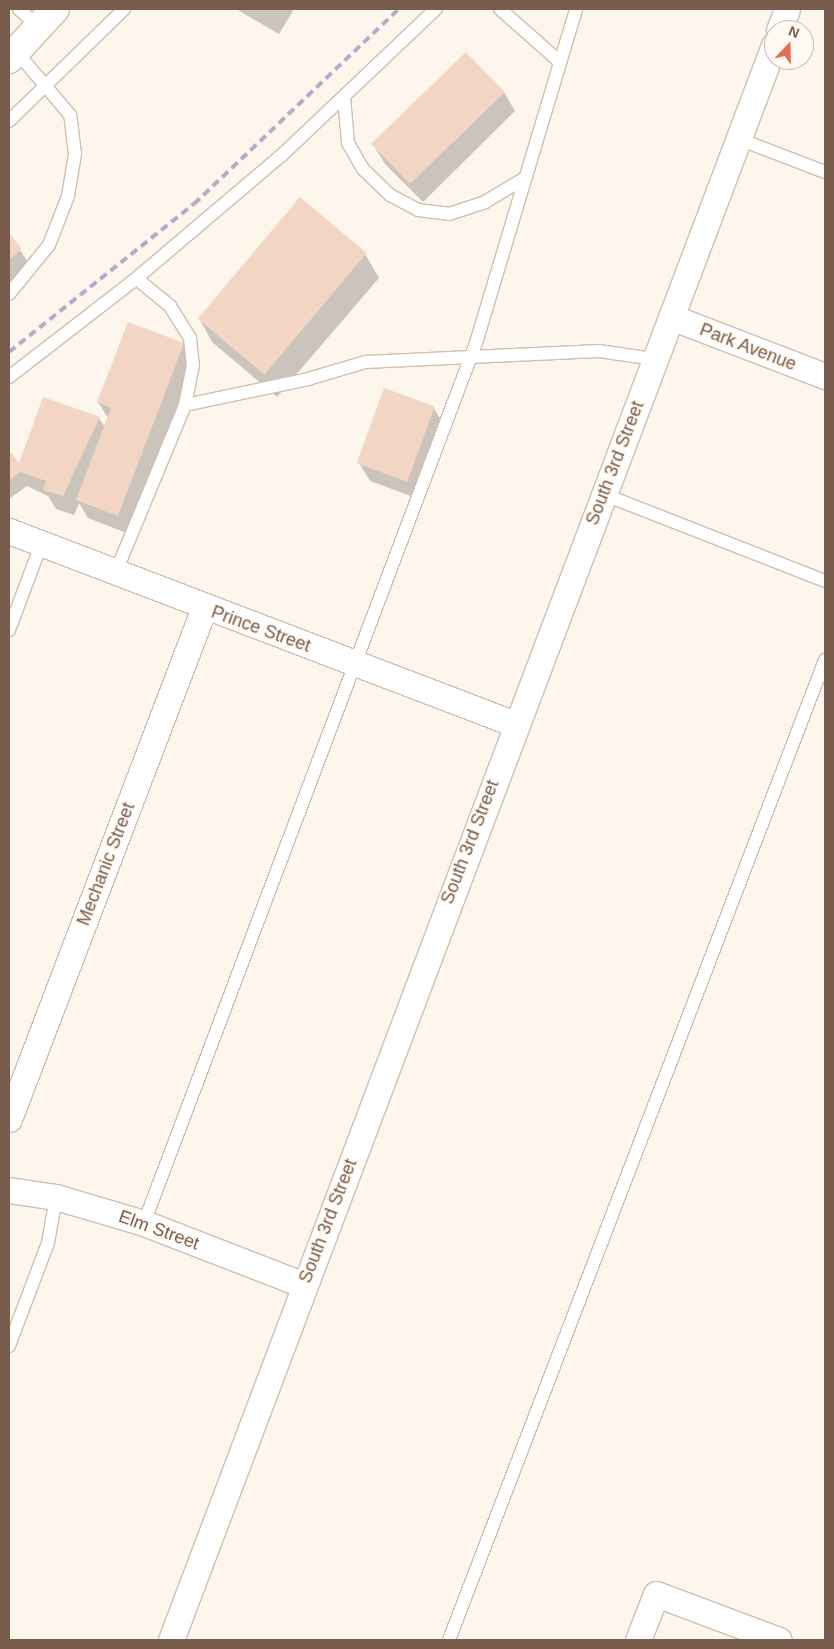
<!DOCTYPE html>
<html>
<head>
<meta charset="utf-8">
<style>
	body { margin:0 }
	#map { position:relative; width:834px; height:1649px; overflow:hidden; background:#fdf6ec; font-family:Arial,sans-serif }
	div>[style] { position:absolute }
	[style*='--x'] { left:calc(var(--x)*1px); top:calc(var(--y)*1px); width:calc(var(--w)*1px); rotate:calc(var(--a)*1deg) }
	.shadow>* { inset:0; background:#0003 }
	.building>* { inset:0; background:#f3d5c3; transform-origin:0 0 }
	.roads { filter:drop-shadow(1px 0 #d1beb0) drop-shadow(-1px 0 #d1beb0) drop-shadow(0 1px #d1beb0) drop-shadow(0 -1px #d1beb0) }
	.lane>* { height:12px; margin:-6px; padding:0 6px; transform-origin:6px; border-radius:6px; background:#fff }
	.street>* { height:25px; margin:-12.5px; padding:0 12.5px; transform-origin:12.5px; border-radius:12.5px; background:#fff }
	.secondary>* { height:28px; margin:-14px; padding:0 14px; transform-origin:14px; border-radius:14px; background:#fff }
	.rail>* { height:4px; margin-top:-2px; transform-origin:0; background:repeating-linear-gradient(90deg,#b9a8c9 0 8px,transparent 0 13px) }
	span { translate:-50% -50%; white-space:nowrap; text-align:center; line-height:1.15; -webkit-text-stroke:4px #fffaf3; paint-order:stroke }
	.street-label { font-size:18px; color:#7a5c4d }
	.frame { position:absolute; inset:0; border:10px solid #7a5c4d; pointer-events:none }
	.north { position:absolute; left:764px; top:20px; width:50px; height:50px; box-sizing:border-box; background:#fffaf3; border:1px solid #cabbb1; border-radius:50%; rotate:21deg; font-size:14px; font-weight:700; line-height:20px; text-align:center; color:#7a5c4d }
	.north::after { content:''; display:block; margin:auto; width:18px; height:22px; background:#e76f51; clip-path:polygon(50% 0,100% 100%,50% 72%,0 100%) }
</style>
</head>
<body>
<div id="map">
	<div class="shadow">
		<div style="clip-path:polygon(236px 9px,294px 9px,279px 34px)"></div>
		<div style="clip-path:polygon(504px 92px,515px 111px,423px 202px,385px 164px,374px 146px)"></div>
		<div style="clip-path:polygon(9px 234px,32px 268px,9px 287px)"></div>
		<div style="clip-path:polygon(365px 254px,379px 278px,277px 397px,212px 342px,199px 318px)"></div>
		<div style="clip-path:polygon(183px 344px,194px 363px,129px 534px,88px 518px,79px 503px,74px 515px,56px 509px,48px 496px,27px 486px,9px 499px,9px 452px,20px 466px,99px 418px,105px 427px,108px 418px,98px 402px)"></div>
		<div style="clip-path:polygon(434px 408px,445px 427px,419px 499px,370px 481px,359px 463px)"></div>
	</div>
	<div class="building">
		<div style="left:466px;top:52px;width:56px;height:132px;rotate:46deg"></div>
		<div style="left:300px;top:197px;width:87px;height:159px;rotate:40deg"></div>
		<div style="clip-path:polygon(9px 233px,22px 249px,9px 260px)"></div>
		<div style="clip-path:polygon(128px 322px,184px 343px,118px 516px,76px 500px,111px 408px,97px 402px)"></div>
		<div style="left:384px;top:388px;width:54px;height:80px;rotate:20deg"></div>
		<div style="clip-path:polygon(43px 397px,100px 417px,63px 496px,43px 490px,46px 481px,20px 472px,9px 481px,9px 450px,19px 463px)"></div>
	</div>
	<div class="roads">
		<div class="lane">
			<div style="--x:19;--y:9;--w:26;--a:43"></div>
			<div style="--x:500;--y:9;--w:80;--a:41.5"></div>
			<div style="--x:344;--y:97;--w:46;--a:85"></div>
			<div style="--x:348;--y:143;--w:30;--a:60"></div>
			<div style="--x:363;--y:169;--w:37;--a:44"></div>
			<div style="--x:390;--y:195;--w:32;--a:28"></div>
			<div style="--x:418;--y:210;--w:31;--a:7"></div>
			<div style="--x:449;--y:214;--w:38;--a:-18"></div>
			<div style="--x:485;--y:202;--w:47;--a:-31"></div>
			<div style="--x:9;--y:121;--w:161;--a:-44.2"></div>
			<div style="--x:739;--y:139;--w:92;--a:21"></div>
			<div style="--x:137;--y:279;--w:43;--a:39.3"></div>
			<div style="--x:170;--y:306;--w:38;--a:58"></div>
			<div style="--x:190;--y:338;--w:27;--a:84"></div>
			<div style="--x:193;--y:365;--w:41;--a:101.3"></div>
			<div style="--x:9;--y:294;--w:63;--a:-50.8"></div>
			<div style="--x:49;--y:245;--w:53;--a:-68.8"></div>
			<div style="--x:68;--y:196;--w:43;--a:-80.5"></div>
			<div style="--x:75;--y:154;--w:39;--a:-97"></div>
			<div style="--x:70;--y:115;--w:84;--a:-130.2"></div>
			<div style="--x:9;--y:377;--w:155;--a:-37.7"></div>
			<div style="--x:132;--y:282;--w:197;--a:-40.3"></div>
			<div style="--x:282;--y:155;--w:212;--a:-43.5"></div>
			<div style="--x:603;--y:494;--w:238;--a:21.4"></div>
			<div style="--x:115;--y:574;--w:183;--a:-67.5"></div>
			<div style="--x:185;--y:405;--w:126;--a:-11.9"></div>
			<div style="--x:308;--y:379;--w:59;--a:-16.6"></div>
			<div style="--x:365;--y:362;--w:234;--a:-2.7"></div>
			<div style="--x:599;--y:351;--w:56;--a:8.3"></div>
			<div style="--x:9;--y:630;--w:91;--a:-69.4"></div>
			<div style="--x:144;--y:1223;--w:941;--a:-69.33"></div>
			<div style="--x:476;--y:343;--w:349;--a:-73.3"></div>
			<div style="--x:9;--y:1346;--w:110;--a:-69.3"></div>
			<div style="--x:48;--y:1243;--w:47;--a:-80.1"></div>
			<div style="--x:449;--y:1640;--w:1050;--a:-69.01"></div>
		</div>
		<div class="street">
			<div style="--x:779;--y:30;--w:22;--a:-69"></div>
			<div style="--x:671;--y:317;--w:165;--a:21"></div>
			<div style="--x:9;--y:531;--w:542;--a:20.88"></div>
			<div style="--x:9;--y:1119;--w:547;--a:-69.11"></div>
			<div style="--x:9;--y:1190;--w:48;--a:8.5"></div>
			<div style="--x:56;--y:1197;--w:92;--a:16.5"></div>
			<div style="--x:144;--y:1223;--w:172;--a:21.2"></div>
			<div style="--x:171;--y:1640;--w:1705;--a:-69.29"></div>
			<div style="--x:638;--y:1640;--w:49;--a:-68.6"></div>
			<div style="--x:656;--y:1594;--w:131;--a:20.5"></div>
		</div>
		<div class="secondary">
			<div style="--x:9;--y:59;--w:68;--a:-47.4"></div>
		</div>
	</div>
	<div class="rail">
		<div style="--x:9;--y:352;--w:237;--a:-38.7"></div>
		<div style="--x:194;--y:204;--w:283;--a:-43.6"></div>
	</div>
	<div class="street-label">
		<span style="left:748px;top:347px;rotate:21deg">Park Avenue</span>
		<span style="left:615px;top:463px;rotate:-69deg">South 3rd Street</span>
		<span style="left:261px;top:629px;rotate:20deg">Prince Street</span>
		<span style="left:470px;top:842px;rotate:-69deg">South 3rd Street</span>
		<span style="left:106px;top:864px;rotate:-69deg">Mechanic Street</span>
		<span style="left:328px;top:1221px;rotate:-69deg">South 3rd Street</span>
		<span style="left:159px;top:1230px;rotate:20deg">Elm Street</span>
	</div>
	<div class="frame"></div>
	<div class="north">N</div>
</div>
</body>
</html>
